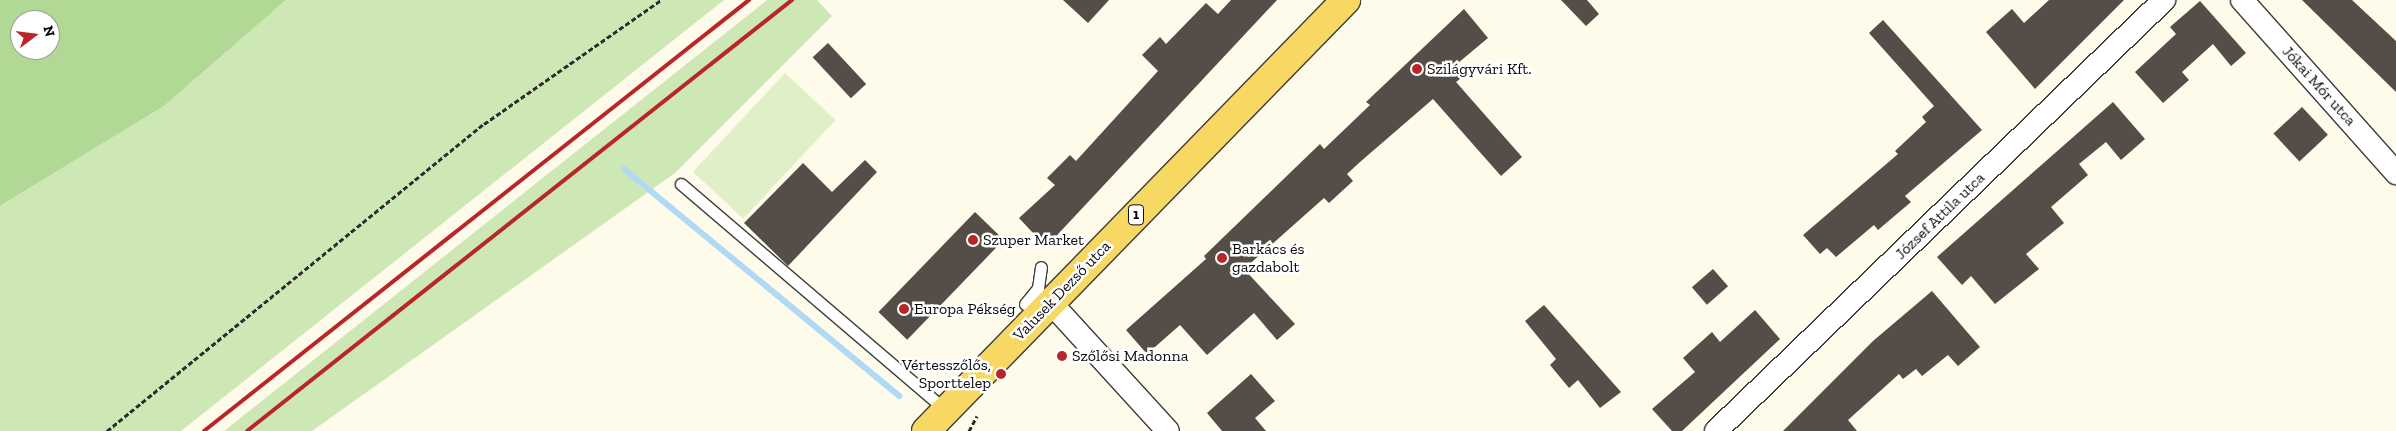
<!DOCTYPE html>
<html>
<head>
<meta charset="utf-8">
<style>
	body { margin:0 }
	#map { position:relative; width:2396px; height:431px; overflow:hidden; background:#fffbea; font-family:"Zilla Slab",serif }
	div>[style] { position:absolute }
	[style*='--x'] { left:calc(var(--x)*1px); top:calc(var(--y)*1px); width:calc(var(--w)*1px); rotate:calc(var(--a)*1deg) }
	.green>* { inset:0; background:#cee8b5 }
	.forest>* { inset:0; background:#b1d894 }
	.pitch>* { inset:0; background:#e0efc7; transform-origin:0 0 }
	.stream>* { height:6px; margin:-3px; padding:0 3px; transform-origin:3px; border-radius:3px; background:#b0d9f5 }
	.building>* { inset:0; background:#544d48; transform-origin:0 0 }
	.path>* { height:3px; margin-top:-1.5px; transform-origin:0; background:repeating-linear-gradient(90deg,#2d2d2d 0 5px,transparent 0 7.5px) }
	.roads { filter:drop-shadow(1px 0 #3e3e3e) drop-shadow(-1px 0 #3e3e3e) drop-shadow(0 1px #3e3e3e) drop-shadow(0 -1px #3e3e3e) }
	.service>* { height:11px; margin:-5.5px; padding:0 5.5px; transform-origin:5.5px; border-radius:5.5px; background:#fff }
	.minor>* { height:22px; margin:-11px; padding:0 11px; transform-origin:11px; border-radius:11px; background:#fff }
	.primary>* { height:28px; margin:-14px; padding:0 14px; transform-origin:14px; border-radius:14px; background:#f7d862 }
	.rail>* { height:4px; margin:-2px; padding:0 2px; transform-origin:2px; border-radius:2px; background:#b92628 }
	.dots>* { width:14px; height:14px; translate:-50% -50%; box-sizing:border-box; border:2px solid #fff; border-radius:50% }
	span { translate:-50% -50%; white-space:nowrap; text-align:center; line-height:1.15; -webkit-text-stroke:5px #fff; paint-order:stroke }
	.shield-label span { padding:1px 4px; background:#fff; border:1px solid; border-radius:4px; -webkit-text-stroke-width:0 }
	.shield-label { font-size:15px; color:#0b0b0b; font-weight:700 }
	.poi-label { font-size:16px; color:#0b0b0b }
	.left { translate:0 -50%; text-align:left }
	.right { translate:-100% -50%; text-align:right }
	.street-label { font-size:16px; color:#0b0b0b }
	.north { position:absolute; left:10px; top:10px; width:50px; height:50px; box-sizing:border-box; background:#fff; border:1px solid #9d9d9d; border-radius:50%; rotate:75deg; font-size:14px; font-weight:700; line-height:20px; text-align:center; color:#0b0b0b }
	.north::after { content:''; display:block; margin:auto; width:18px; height:22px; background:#b92628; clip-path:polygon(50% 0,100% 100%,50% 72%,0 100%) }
</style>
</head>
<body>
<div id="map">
	<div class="green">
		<div style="clip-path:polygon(286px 0,724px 0,181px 431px,0 431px,0 206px,164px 106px)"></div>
		<div style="clip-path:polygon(767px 0,817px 0,832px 16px,675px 173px,312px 431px,224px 431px)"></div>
	</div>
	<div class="forest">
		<div style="clip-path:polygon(evenodd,0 0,286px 0,164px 106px,0 206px,0 0,20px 20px,50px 20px,50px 50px,20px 50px,20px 20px)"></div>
	</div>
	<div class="pitch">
		<div style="left:785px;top:73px;width:69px;height:135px;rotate:43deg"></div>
	</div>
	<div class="stream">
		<div style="--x:624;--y:169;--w:357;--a:39.5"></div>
	</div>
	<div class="building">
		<div style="clip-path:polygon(1063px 0,1109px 0,1088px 23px)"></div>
		<div style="clip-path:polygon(1231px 0,1277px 0,1046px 247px,1019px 218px,1055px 185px,1047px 178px,1070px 155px,1076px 161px,1158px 71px,1142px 55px,1160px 37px,1166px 44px,1206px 3px,1218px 14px)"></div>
		<div style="clip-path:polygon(1561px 0,1587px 0,1599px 14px,1586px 26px)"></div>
		<div style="clip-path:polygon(2049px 0,2124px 0,2035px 89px,1986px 32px,2012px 9px,2024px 23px)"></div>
		<div style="clip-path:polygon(2302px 0,2352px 0,2396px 41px,2396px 92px)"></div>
		<div style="clip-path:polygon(2200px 1px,2246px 53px,2231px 66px,2213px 44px,2182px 72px,2189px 80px,2163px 103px,2135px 72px,2176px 34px,2170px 27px)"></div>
		<div style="clip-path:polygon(1464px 9px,1488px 38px,1452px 68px,1460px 79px,1456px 82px,1522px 157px,1501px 176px,1433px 99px,1360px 162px,1347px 174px,1353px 181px,1329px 203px,1324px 198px,1244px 269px,1295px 324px,1277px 340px,1254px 313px,1207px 355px,1180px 325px,1147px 354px,1126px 330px,1206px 259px,1204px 256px,1296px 167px,1320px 144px,1324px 149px,1370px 105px,1366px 102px)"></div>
		<div style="clip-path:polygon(1883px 20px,1982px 130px,1905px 196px,1911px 202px,1878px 230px,1874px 225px,1836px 257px,1827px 248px,1820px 254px,1803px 235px,1898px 154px,1895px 151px,1926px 122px,1922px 117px,1934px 106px,1869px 33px)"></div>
		<div style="left:828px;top:43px;width:56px;height:21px;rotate:47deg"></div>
		<div style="clip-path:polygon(2113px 102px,2145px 139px,2121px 160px,2106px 142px,2079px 164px,2088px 175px,2051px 207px,2064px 223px,2026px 254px,2039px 269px,1995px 304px,1971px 276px,1962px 285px,1937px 257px)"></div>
		<div style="left:2302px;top:107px;width:38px;height:39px;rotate:47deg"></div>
		<div style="clip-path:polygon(865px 160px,877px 172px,788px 266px,744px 223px,803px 163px,832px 192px)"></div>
		<div style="left:975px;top:212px;width:40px;height:139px;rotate:44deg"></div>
		<div style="left:1713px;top:269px;width:23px;height:28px;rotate:49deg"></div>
		<div style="clip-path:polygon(1932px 291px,1980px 347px,1958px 366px,1948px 355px,1922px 376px,1916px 369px,1903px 379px,1899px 374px,1848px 420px,1857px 431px,1783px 431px,1873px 341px)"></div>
		<div style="clip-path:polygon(1544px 305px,1621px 392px,1600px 408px,1578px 380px,1569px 388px,1550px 365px,1556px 359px,1525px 321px)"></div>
		<div style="clip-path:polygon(1755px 310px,1780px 339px,1682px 431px,1672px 431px,1652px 409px,1695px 372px,1683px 358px,1712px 332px,1720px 342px)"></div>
		<div style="clip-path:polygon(1251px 374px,1275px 401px,1255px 418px,1266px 431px,1222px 431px,1207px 413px)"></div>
	</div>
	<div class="path">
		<div style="--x:107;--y:431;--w:486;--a:-39.2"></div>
		<div style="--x:484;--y:124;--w:216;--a:-35"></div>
		<div style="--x:969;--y:431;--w:17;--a:-62"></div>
	</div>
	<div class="roads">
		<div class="service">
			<div style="--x:681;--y:184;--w:350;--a:40.5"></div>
			<div style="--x:1025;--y:304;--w:21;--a:-51"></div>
			<div style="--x:1038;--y:288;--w:21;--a:-82"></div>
		</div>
		<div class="minor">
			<div style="--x:2242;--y:0;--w:232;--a:48.3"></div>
			<div style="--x:1051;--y:303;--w:173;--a:47.6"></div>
			<div style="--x:1716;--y:431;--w:622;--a:-43.89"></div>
		</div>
		<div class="primary">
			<div style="--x:926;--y:431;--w:602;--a:-45.74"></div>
		</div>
	</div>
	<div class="rail">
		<div style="--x:204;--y:431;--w:695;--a:-38.34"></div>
		<div style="--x:247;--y:431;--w:695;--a:-38.34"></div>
	</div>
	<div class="dots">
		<div style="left:1417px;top:69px;background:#b92628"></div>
		<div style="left:973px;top:240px;background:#b92628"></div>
		<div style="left:1222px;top:258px;background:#b92628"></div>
		<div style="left:904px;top:309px;background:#b92628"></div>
		<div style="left:1062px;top:356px;background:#b92628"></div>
		<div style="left:1001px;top:374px;background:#b92628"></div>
	</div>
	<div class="shield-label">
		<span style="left:1136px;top:215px">1</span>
	</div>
	<div class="poi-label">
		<span class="left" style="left:1427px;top:69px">Szilágyvári Kft.</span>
		<span class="left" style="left:983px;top:240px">Szuper Market</span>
		<span class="left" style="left:1232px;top:258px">Barkács és<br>gazdabolt</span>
		<span class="left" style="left:914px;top:309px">Europa Pékség</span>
		<span class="left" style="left:1072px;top:356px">Szőlősi Madonna</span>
		<span class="right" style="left:991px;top:374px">Vértesszőlős,<br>Sporttelep</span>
	</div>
	<div class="street-label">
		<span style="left:2319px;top:86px;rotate:48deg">Jókai Mór utca</span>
		<span style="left:1940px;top:216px;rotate:-44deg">József Attila utca</span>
		<span style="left:1062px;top:291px;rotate:-46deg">Valusek Dezső utca</span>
	</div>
	<div class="north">N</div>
</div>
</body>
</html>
